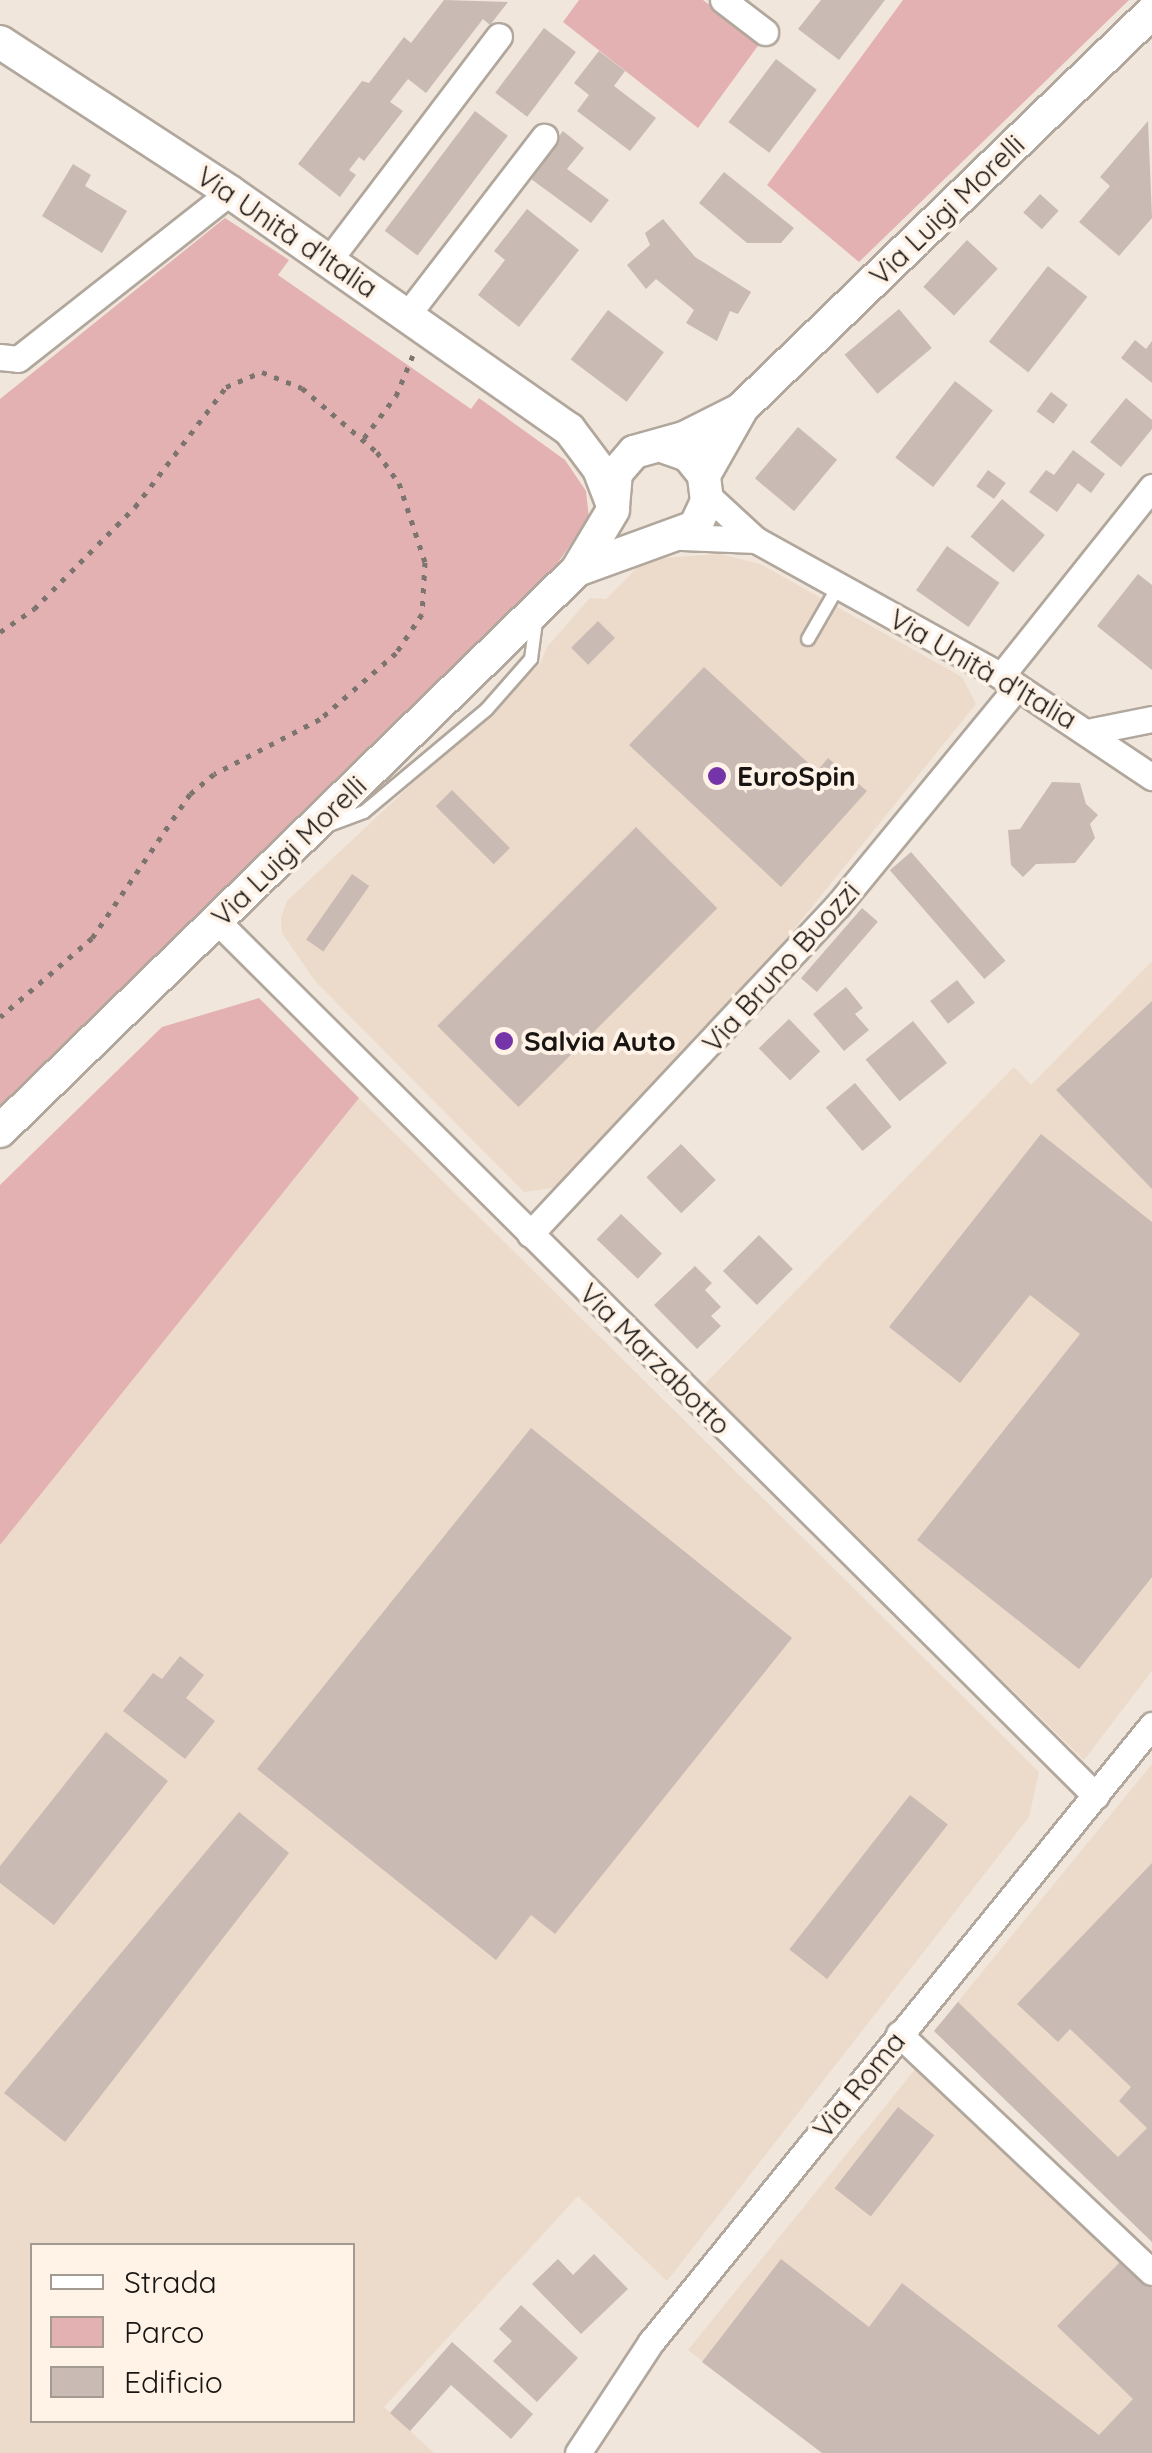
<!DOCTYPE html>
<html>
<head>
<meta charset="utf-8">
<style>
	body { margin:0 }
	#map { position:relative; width:1152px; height:2453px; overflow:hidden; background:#f1e6db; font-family:Quicksand,sans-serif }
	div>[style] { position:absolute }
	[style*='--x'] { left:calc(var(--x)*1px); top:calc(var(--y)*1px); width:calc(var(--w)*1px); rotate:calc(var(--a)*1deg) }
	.built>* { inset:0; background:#ecdbca }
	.green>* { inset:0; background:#e3b1b1 }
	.building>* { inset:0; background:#c9bab4; transform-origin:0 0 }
	.path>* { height:5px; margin-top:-2.5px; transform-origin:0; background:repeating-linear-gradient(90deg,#7c746e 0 5px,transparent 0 13px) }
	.roads { filter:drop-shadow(2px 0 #b1a79c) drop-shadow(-2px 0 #b1a79c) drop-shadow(0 2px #b1a79c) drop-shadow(0 -2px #b1a79c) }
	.service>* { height:12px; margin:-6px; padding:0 6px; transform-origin:6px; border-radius:6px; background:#fff }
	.minor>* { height:25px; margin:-12.5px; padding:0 12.5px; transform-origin:12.5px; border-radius:12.5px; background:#fff }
	.tertiary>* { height:32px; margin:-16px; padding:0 16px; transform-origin:16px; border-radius:16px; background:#fff }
	.dots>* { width:28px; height:28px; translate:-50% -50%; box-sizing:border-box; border:5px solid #fff3e8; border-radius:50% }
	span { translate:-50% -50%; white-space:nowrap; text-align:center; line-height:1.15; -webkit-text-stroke:8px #fff3e8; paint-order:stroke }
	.street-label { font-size:28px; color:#191512 }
	.poi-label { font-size:28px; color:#191512; font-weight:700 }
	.left { translate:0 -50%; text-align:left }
	.legend { position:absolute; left:30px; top:2243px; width:325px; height:180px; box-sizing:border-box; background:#fff3e8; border:2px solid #a39a92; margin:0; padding:12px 18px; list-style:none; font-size:30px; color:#191512 }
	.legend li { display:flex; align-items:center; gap:20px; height:50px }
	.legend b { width:50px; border:2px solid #a39a92 }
</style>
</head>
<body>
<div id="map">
	<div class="built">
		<div style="clip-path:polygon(720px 554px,760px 564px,962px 677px,976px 704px,786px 939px,664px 1074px,553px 1188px,524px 1192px,315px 981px,282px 933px,281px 918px,287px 901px,540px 664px,547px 647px,590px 598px,606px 599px,646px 559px)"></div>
		<div style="clip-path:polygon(1152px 961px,1152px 1671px,1084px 1760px,702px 1387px,1014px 1067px,1031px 1085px)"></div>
		<div style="clip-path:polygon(evenodd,359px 1098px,1039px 1772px,1029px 1817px,667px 2281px,578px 2196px,384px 2407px,434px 2453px,0 2453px,0 1545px,359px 1098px,32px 2246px,352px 2246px,352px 2420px,32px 2420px,32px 2246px)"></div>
		<div style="clip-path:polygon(1152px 1764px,1152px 2242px,934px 2031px)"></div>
		<div style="clip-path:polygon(917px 2067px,1152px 2288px,1152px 2453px,822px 2453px,688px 2350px)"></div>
	</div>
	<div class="green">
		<div style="clip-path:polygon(579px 0,703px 0,760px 43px,698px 128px,563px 22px)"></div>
		<div style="clip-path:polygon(903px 0,1129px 0,859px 262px,767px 185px)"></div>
		<div style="clip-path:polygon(225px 218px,289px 260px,278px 275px,471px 409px,479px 398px,565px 460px,586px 491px,589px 518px,550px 574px,0 1110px,0 399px)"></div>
		<div style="clip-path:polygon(259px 998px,359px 1098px,0 1545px,0 1185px,162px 1027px)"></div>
	</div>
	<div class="building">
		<div style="clip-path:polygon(444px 0,508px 2px,490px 25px,483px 19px,426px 93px,408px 79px,390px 102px,403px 111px,364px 161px,359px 157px,349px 170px,356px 175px,340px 197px,298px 164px,362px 81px,369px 83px,404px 37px,411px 43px)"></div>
		<div style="clip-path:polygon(821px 0,885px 0,839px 60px,798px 29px)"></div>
		<div style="left:544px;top:28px;width:40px;height:81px;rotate:37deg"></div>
		<div style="clip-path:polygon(599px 51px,625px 71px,614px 86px,656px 118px,630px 151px,577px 111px,589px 95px,574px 83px)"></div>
		<div style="left:776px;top:59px;width:51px;height:79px;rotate:37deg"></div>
		<div style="left:475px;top:111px;width:41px;height:150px;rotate:37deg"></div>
		<div style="clip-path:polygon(1148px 121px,1152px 218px,1119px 256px,1079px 222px,1110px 186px,1100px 177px)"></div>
		<div style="clip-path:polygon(563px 131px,584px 148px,567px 169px,609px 200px,591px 223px,527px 176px)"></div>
		<div style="clip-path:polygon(73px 164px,91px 175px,85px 186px,127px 211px,102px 253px,42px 216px)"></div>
		<div style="clip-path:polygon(724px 172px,794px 228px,781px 243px,747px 243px,699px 203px)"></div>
		<div style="left:1040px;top:194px;width:25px;height:25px;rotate:42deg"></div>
		<div style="clip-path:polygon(527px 209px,579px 250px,519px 327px,478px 295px,505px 260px,494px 251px)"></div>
		<div style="clip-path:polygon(663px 219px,695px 257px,751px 292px,738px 314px,730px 311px,717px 341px,686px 323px,694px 310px,656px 279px,646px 289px,627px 265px,650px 245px,645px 233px)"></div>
		<div style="left:967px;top:240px;width:42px;height:64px;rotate:43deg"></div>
		<div style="left:1048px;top:266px;width:50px;height:96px;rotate:38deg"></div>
		<div style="left:899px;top:309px;width:51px;height:71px;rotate:50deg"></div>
		<div style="left:608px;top:310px;width:70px;height:62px;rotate:37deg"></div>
		<div style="clip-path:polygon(1135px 340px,1146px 349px,1152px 341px,1152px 383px,1121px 358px)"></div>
		<div style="left:955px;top:381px;width:48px;height:97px;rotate:38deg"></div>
		<div style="left:1051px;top:392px;width:21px;height:24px;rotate:37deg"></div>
		<div style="clip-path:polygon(1126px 398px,1152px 420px,1152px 429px,1121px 467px,1090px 442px)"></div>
		<div style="left:798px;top:427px;width:51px;height:67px;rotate:40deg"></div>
		<div style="clip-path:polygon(1073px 450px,1105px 474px,1091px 493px,1078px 483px,1057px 512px,1029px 492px,1046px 470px,1054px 475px)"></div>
		<div style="left:988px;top:470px;width:22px;height:20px;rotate:36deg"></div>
		<div style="left:1002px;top:499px;width:56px;height:49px;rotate:40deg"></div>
		<div style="left:947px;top:546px;width:64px;height:54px;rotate:35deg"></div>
		<div style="clip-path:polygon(1138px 574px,1152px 585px,1152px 670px,1097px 626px)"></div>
		<div style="left:598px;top:621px;width:24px;height:38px;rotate:45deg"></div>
		<div style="clip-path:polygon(704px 667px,817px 771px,828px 758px,867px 791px,781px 887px,629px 745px)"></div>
		<div style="clip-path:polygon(1052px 782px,1080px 783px,1086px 804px,1098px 815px,1090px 824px,1095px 838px,1075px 863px,1036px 864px,1023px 877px,1011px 865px,1008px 830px,1020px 829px)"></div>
		<div style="left:452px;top:790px;width:82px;height:23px;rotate:45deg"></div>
		<div style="left:636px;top:827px;width:115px;height:281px;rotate:45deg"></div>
		<div style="left:911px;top:852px;width:144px;height:28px;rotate:49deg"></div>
		<div style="left:352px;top:874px;width:21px;height:80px;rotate:35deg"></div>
		<div style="left:862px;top:908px;width:21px;height:93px;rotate:41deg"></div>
		<div style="left:957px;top:980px;width:29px;height:34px;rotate:52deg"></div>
		<div style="clip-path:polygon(846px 987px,863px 1008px,855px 1014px,869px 1030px,844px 1051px,813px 1014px)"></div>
		<div style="clip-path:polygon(1152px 1001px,1152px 1189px,1056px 1090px)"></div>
		<div style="left:789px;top:1019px;width:45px;height:42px;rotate:46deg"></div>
		<div style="left:913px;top:1021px;width:54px;height:61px;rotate:51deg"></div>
		<div style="left:855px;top:1083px;width:57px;height:38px;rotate:50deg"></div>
		<div style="clip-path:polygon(1041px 1134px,1152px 1222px,1152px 1577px,1079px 1669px,917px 1540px,1080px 1334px,1030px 1295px,960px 1383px,889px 1327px)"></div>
		<div style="left:681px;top:1144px;width:50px;height:48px;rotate:46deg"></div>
		<div style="left:621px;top:1214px;width:57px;height:35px;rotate:44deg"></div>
		<div style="left:759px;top:1235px;width:48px;height:51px;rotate:45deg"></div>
		<div style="clip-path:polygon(695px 1266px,712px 1283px,705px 1290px,721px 1307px,711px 1316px,721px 1326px,697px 1349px,654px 1305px)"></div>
		<div style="clip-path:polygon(531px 1428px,792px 1638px,555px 1934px,531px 1915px,496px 1960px,257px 1769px)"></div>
		<div style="clip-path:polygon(180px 1656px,204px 1675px,186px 1698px,215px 1721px,185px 1759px,123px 1711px,153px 1673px,162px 1679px)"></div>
		<div style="clip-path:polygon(106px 1732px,168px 1781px,54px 1925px,0 1883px,0 1866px)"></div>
		<div style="left:910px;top:1795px;width:48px;height:196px;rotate:38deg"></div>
		<div style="clip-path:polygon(239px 1812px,289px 1853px,65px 2142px,4px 2093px)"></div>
		<div style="clip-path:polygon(1152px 1863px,1152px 2242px,934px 2031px,958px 2002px,1118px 2157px,1147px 2128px,1119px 2101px,1131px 2087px,1070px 2029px,1058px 2042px,1017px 2004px)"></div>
		<div style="left:898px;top:2107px;width:46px;height:103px;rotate:38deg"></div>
		<div style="clip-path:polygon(594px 2254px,628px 2289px,581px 2334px,532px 2284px,558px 2259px,573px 2275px)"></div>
		<div style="clip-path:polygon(781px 2259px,869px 2327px,902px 2283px,1099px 2435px,1133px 2399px,1057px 2326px,1122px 2260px,1152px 2288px,1152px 2453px,822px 2453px,702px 2362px)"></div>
		<div style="clip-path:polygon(521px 2305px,578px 2358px,537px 2402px,493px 2361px,512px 2341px,499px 2329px)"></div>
		<div style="clip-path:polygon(452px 2342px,533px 2414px,511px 2439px,451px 2385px,410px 2431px,390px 2413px)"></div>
	</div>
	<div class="path">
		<div style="--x:364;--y:438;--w:53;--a:-52.7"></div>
		<div style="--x:396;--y:396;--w:44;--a:-67.5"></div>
		<div style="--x:0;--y:632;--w:41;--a:-34.1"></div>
		<div style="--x:34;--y:609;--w:144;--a:-45.3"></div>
		<div style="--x:135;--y:507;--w:151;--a:-52.8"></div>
		<div style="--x:226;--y:387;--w:39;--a:-23"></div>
		<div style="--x:262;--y:372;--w:43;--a:21.8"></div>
		<div style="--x:302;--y:388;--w:99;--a:40.5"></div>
		<div style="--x:377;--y:452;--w:38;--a:55"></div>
		<div style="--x:399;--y:483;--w:83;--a:71.8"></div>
		<div style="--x:425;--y:562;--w:52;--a:93.3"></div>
		<div style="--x:422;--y:614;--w:47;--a:123.7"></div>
		<div style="--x:396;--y:653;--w:101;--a:139"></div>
		<div style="--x:320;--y:719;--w:119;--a:152.6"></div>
		<div style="--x:214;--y:774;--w:31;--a:140"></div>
		<div style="--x:190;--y:794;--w:174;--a:124.2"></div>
		<div style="--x:92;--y:938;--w:121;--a:139.3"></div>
	</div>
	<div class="roads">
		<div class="service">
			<div style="--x:808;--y:639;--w:60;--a:-60"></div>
			<div style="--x:326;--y:826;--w:40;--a:-20.2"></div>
			<div style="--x:364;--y:812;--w:160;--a:-39.9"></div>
			<div style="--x:487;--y:709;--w:67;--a:-48.7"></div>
			<div style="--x:531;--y:659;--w:45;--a:-82.4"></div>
		</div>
		<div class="minor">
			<div style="--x:723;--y:0;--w:53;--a:37.3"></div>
			<div style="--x:329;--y:260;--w:281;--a:-52.8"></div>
			<div style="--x:407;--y:315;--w:225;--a:-52.4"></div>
			<div style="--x:0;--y:357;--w:18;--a:6"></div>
			<div style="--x:18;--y:359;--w:270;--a:-38.2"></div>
			<div style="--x:707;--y:495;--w:67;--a:42.6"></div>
			<div style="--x:756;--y:540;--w:280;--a:29"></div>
			<div style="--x:1001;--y:676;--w:182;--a:33.8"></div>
			<div style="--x:682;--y:537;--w:74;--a:2.3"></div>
			<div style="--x:1001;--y:676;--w:242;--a:-51.4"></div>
			<div style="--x:1092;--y:731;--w:61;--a:-11.3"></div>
			<div style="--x:217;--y:921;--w:1240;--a:44.87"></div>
			<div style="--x:530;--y:1234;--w:451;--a:-46.9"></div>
			<div style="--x:838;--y:905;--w:282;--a:-50.6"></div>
			<div style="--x:899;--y:2034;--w:347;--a:43.3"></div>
			<div style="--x:578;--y:2453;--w:133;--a:-56.7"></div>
			<div style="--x:651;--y:2342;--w:795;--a:-50.92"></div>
		</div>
		<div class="tertiary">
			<div style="--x:0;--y:42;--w:275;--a:33.1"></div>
			<div style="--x:230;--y:192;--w:414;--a:35"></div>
			<div style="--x:569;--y:429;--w:50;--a:53.1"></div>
			<div style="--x:599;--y:469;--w:34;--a:69"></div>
			<div style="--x:704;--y:475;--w:77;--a:-60.4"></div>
			<div style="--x:742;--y:408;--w:570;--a:-44"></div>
			<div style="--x:613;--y:507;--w:34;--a:-85"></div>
			<div style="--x:616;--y:473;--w:28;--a:-49"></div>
			<div style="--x:634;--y:452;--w:52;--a:-15.6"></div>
			<div style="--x:684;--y:438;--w:60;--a:-26.6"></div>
			<div style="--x:577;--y:570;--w:126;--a:-20"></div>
			<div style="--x:695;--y:527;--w:29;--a:-65"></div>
			<div style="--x:707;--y:501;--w:26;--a:-97"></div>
			<div style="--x:704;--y:475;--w:26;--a:-129"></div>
			<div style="--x:688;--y:455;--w:28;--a:-161"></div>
			<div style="--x:0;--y:1131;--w:805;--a:-44.19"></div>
			<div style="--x:577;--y:570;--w:70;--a:-59"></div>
		</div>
	</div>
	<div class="dots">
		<div style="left:717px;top:776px;background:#7535a9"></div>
		<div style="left:504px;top:1041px;background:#7535a9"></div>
	</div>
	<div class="street-label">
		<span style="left:947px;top:210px;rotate:-44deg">Via Luigi Morelli</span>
		<span style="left:287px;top:232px;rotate:34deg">Via Unità d'Italia</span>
		<span style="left:983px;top:669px;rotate:30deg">Via Unità d'Italia</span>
		<span style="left:289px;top:851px;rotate:-44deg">Via Luigi Morelli</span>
		<span style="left:781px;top:967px;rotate:-48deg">Via Bruno Buozzi</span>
		<span style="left:655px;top:1359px;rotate:45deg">Via Marzabotto</span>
		<span style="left:859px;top:2085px;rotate:-51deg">Via Roma</span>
	</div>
	<div class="poi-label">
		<span class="left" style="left:737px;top:776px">EuroSpin</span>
		<span class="left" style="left:524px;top:1041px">Salvia Auto</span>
	</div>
	<ul class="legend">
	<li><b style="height:12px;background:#fff"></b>Strada</li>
	<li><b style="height:28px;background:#e3b1b1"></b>Parco</li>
	<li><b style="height:28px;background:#c9bab4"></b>Edificio</li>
	</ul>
</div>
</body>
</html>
